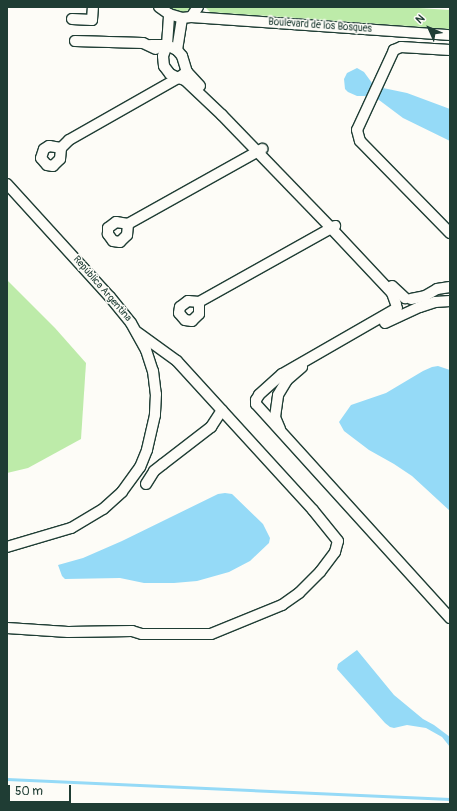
<!DOCTYPE html>
<html>
<head>
<meta charset="utf-8">
<style>
	body { margin:0 }
	#map { position:relative; width:457px; height:811px; overflow:hidden; background:#fdfcf7; font-family:Pangolin,sans-serif }
	div>[style] { position:absolute }
	[style*='--x'] { left:calc(var(--x)*1px); top:calc(var(--y)*1px); width:calc(var(--w)*1px); rotate:calc(var(--a)*1deg) }
	.green>* { inset:0; background:#bdeba9 }
	.water>* { inset:0; background:#95daf7 }
	.stream>* { height:2.5px; margin:-1.25px; padding:0 1.25px; transform-origin:1.25px; border-radius:1.25px; background:#95daf7 }
	.roads { filter:drop-shadow(1px 0 #1f3d34) drop-shadow(-1px 0 #1f3d34) drop-shadow(0 1px #1f3d34) drop-shadow(0 -1px #1f3d34) }
	.minor>* { height:10px; margin:-5px; padding:0 5px; transform-origin:5px; border-radius:5px; background:#fdfcf7 }
	span { translate:-50% -50%; white-space:nowrap; text-align:center; line-height:1.15; -webkit-text-stroke:3px #fdfcf7; paint-order:stroke }
	.street-label { font-size:10px; color:#1f3d34 }
	.frame { position:absolute; inset:0; border:8px solid #1f3d34; pointer-events:none }
	.north { position:absolute; left:409px; top:8px; width:40px; height:40px; -webkit-text-stroke:3px #fdfcf7; paint-order:stroke; rotate:315deg; font-size:11px; font-weight:700; line-height:16px; text-align:center; color:#1f3d34 }
	.north::after { content:''; display:block; margin:auto; width:14px; height:18px; background:#1f3d34; clip-path:polygon(50% 0,100% 100%,50% 72%,0 100%) }
	.scale { position:absolute; left:8px; top:785px; width:63px; height:18px; box-sizing:border-box; border:2px solid #1f3d34; border-top:0; padding-left:5px; font-size:12px; line-height:14px; white-space:nowrap; color:#1f3d34; -webkit-text-stroke:3px #fdfcf7; paint-order:stroke }
</style>
</head>
<body>
<div id="map">
	<div class="green">
		<div style="clip-path:polygon(167px 7px,193px 7px,183px 13px,176px 13px)"></div>
		<div style="clip-path:polygon(205px 7px,403px 7px,450px 10px,450px 29px,210px 12px)"></div>
		<div style="clip-path:polygon(7px 280px,55px 328px,86px 363px,81px 439px,28px 468px,7px 473px)"></div>
	</div>
	<div class="water">
		<div style="clip-path:polygon(357px 68px,364px 72px,372px 83px,383px 88px,407px 93px,450px 109px,450px 141px,403px 118px,379px 100px,367px 96px,357px 96px,348px 92px,345px 89px,344px 79px,347px 73px)"></div>
		<div style="clip-path:polygon(438px 366px,450px 370px,450px 511px,412px 476px,394px 464px,369px 450px,344px 431px,339px 422px,351px 405px,386px 393px,423px 371px,432px 367px)"></div>
		<div style="clip-path:polygon(225px 493px,232px 494px,263px 524px,270px 538px,269px 543px,250px 561px,229px 572px,197px 581px,174px 583px,144px 583px,120px 578px,65px 579px,62px 576px,58px 565px,83px 558px,122px 541px,218px 494px)"></div>
		<div style="clip-path:polygon(357px 650px,394px 695px,423px 719px,434px 725px,450px 737px,450px 747px,442px 737px,426px 728px,407px 725px,394px 728px,390px 727px,385px 723px,337px 669px,338px 664px)"></div>
	</div>
	<div class="stream">
		<div style="--x:7;--y:779;--w:443;--a:2.6"></div>
	</div>
	<div class="roads">
		<div class="minor">
			<div style="--x:159;--y:7;--w:12;--a:35"></div>
			<div style="--x:169;--y:14;--w:14;--a:17"></div>
			<div style="--x:182;--y:18;--w:9;--a:-6"></div>
			<div style="--x:191;--y:17;--w:12;--a:-55"></div>
			<div style="--x:191;--y:17;--w:260;--a:4"></div>
			<div style="--x:72;--y:19;--w:20;--a:3"></div>
			<div style="--x:92;--y:20;--w:13;--a:-86"></div>
			<div style="--x:75;--y:41;--w:68;--a:1.7"></div>
			<div style="--x:143;--y:43;--w:14;--a:25"></div>
			<div style="--x:151;--y:45;--w:16;--a:0"></div>
			<div style="--x:167;--y:45;--w:11;--a:27"></div>
			<div style="--x:177;--y:50;--w:8;--a:50"></div>
			<div style="--x:182;--y:56;--w:17;--a:73"></div>
			<div style="--x:187;--y:72;--w:11;--a:146"></div>
			<div style="--x:178;--y:78;--w:9;--a:-153"></div>
			<div style="--x:170;--y:74;--w:10;--a:-127"></div>
			<div style="--x:164;--y:66;--w:10;--a:-96"></div>
			<div style="--x:163;--y:56;--w:12;--a:-70"></div>
			<div style="--x:167;--y:45;--w:31;--a:-86"></div>
			<div style="--x:177;--y:50;--w:32;--a:-81"></div>
			<div style="--x:450;--y:50;--w:49;--a:-176.5"></div>
			<div style="--x:401;--y:47;--w:8;--a:157"></div>
			<div style="--x:394;--y:50;--w:88;--a:114.8"></div>
			<div style="--x:357;--y:130;--w:11;--a:75"></div>
			<div style="--x:360;--y:141;--w:129;--a:45.6"></div>
			<div style="--x:187;--y:72;--w:19;--a:47"></div>
			<div style="--x:49;--y:146;--w:12;--a:9"></div>
			<div style="--x:61;--y:148;--w:11;--a:95"></div>
			<div style="--x:60;--y:159;--w:10;--a:135"></div>
			<div style="--x:53;--y:166;--w:6;--a:-171"></div>
			<div style="--x:47;--y:165;--w:9;--a:-131"></div>
			<div style="--x:41;--y:158;--w:9;--a:-72"></div>
			<div style="--x:44;--y:149;--w:6;--a:-31"></div>
			<div style="--x:61;--y:148;--w:11;--a:-45"></div>
			<div style="--x:69;--y:140;--w:125;--a:-29.6"></div>
			<div style="--x:178;--y:78;--w:7;--a:16"></div>
			<div style="--x:185;--y:80;--w:51;--a:43.4"></div>
			<div style="--x:222;--y:115;--w:157;--a:46"></div>
			<div style="--x:331;--y:228;--w:89;--a:46.8"></div>
			<div style="--x:392;--y:293;--w:12;--a:70"></div>
			<div style="--x:7;--y:184;--w:153;--a:47.7"></div>
			<div style="--x:110;--y:297;--w:33;--a:51"></div>
			<div style="--x:131;--y:323;--w:31;--a:61"></div>
			<div style="--x:146;--y:350;--w:22;--a:72"></div>
			<div style="--x:153;--y:371;--w:23;--a:83"></div>
			<div style="--x:156;--y:394;--w:21;--a:93"></div>
			<div style="--x:155;--y:415;--w:36;--a:103"></div>
			<div style="--x:147;--y:450;--w:18;--a:112"></div>
			<div style="--x:140;--y:467;--w:31;--a:126"></div>
			<div style="--x:122;--y:492;--w:25;--a:138"></div>
			<div style="--x:103;--y:509;--w:37;--a:149"></div>
			<div style="--x:71;--y:528;--w:67;--a:163.5"></div>
			<div style="--x:116;--y:222;--w:12;--a:9"></div>
			<div style="--x:128;--y:224;--w:11;--a:95"></div>
			<div style="--x:127;--y:235;--w:10;--a:135"></div>
			<div style="--x:120;--y:242;--w:7;--a:-172"></div>
			<div style="--x:113;--y:241;--w:9;--a:-126"></div>
			<div style="--x:108;--y:234;--w:6;--a:-90"></div>
			<div style="--x:108;--y:228;--w:10;--a:-37"></div>
			<div style="--x:128;--y:224;--w:154;--a:-29.2"></div>
			<div style="--x:392;--y:286;--w:18;--a:43"></div>
			<div style="--x:411;--y:299;--w:14;--a:-12"></div>
			<div style="--x:425;--y:296;--w:14;--a:-30"></div>
			<div style="--x:437;--y:289;--w:13;--a:-9"></div>
			<div style="--x:188;--y:301;--w:11;--a:5"></div>
			<div style="--x:199;--y:302;--w:12;--a:90"></div>
			<div style="--x:199;--y:314;--w:10;--a:135"></div>
			<div style="--x:192;--y:321;--w:7;--a:-172"></div>
			<div style="--x:185;--y:320;--w:9;--a:-131"></div>
			<div style="--x:179;--y:313;--w:6;--a:-81"></div>
			<div style="--x:180;--y:307;--w:10;--a:-37"></div>
			<div style="--x:199;--y:302;--w:156;--a:-29.2"></div>
			<div style="--x:397;--y:308;--w:133;--a:150.1"></div>
			<div style="--x:282;--y:374;--w:31;--a:138"></div>
			<div style="--x:259;--y:395;--w:6;--a:121"></div>
			<div style="--x:256;--y:400;--w:4;--a:90"></div>
			<div style="--x:256;--y:404;--w:289;--a:47.8"></div>
			<div style="--x:385;--y:323;--w:38;--a:-25"></div>
			<div style="--x:420;--y:307;--w:16;--a:-18"></div>
			<div style="--x:435;--y:302;--w:15;--a:-4"></div>
			<div style="--x:280;--y:429;--w:13;--a:-113"></div>
			<div style="--x:275;--y:417;--w:22;--a:-82"></div>
			<div style="--x:278;--y:395;--w:17;--a:-59"></div>
			<div style="--x:287;--y:380;--w:20;--a:-41"></div>
			<div style="--x:146;--y:484;--w:15;--a:-58"></div>
			<div style="--x:154;--y:471;--w:11;--a:-38"></div>
			<div style="--x:163;--y:464;--w:61;--a:-37.6"></div>
			<div style="--x:211;--y:427;--w:20;--a:-57"></div>
			<div style="--x:7;--y:628;--w:61;--a:3.8"></div>
			<div style="--x:68;--y:632;--w:64;--a:-0.9"></div>
			<div style="--x:132;--y:631;--w:10;--a:17"></div>
			<div style="--x:142;--y:634;--w:69;--a:0"></div>
			<div style="--x:211;--y:634;--w:77;--a:-22.2"></div>
			<div style="--x:282;--y:605;--w:21;--a:-35"></div>
			<div style="--x:299;--y:593;--w:30;--a:-45"></div>
			<div style="--x:320;--y:572;--w:25;--a:-53"></div>
			<div style="--x:335;--y:552;--w:11;--a:-75"></div>
			<div style="--x:338;--y:541;--w:40;--a:-129"></div>
			<div style="--x:313;--y:510;--w:202;--a:-132.4"></div>
			<div style="--x:177;--y:361;--w:49;--a:-144.1"></div>
		</div>
	</div>
	<div class="street-label">
		<span style="left:320px;top:26px;rotate:4deg">Boulevard de los Bosques</span>
		<span style="left:102px;top:289px;rotate:49deg">República Argentina</span>
	</div>
	<div class="frame"></div>
	<div class="north">N</div>
	<div class="scale">50 m</div>
</div>
</body>
</html>
